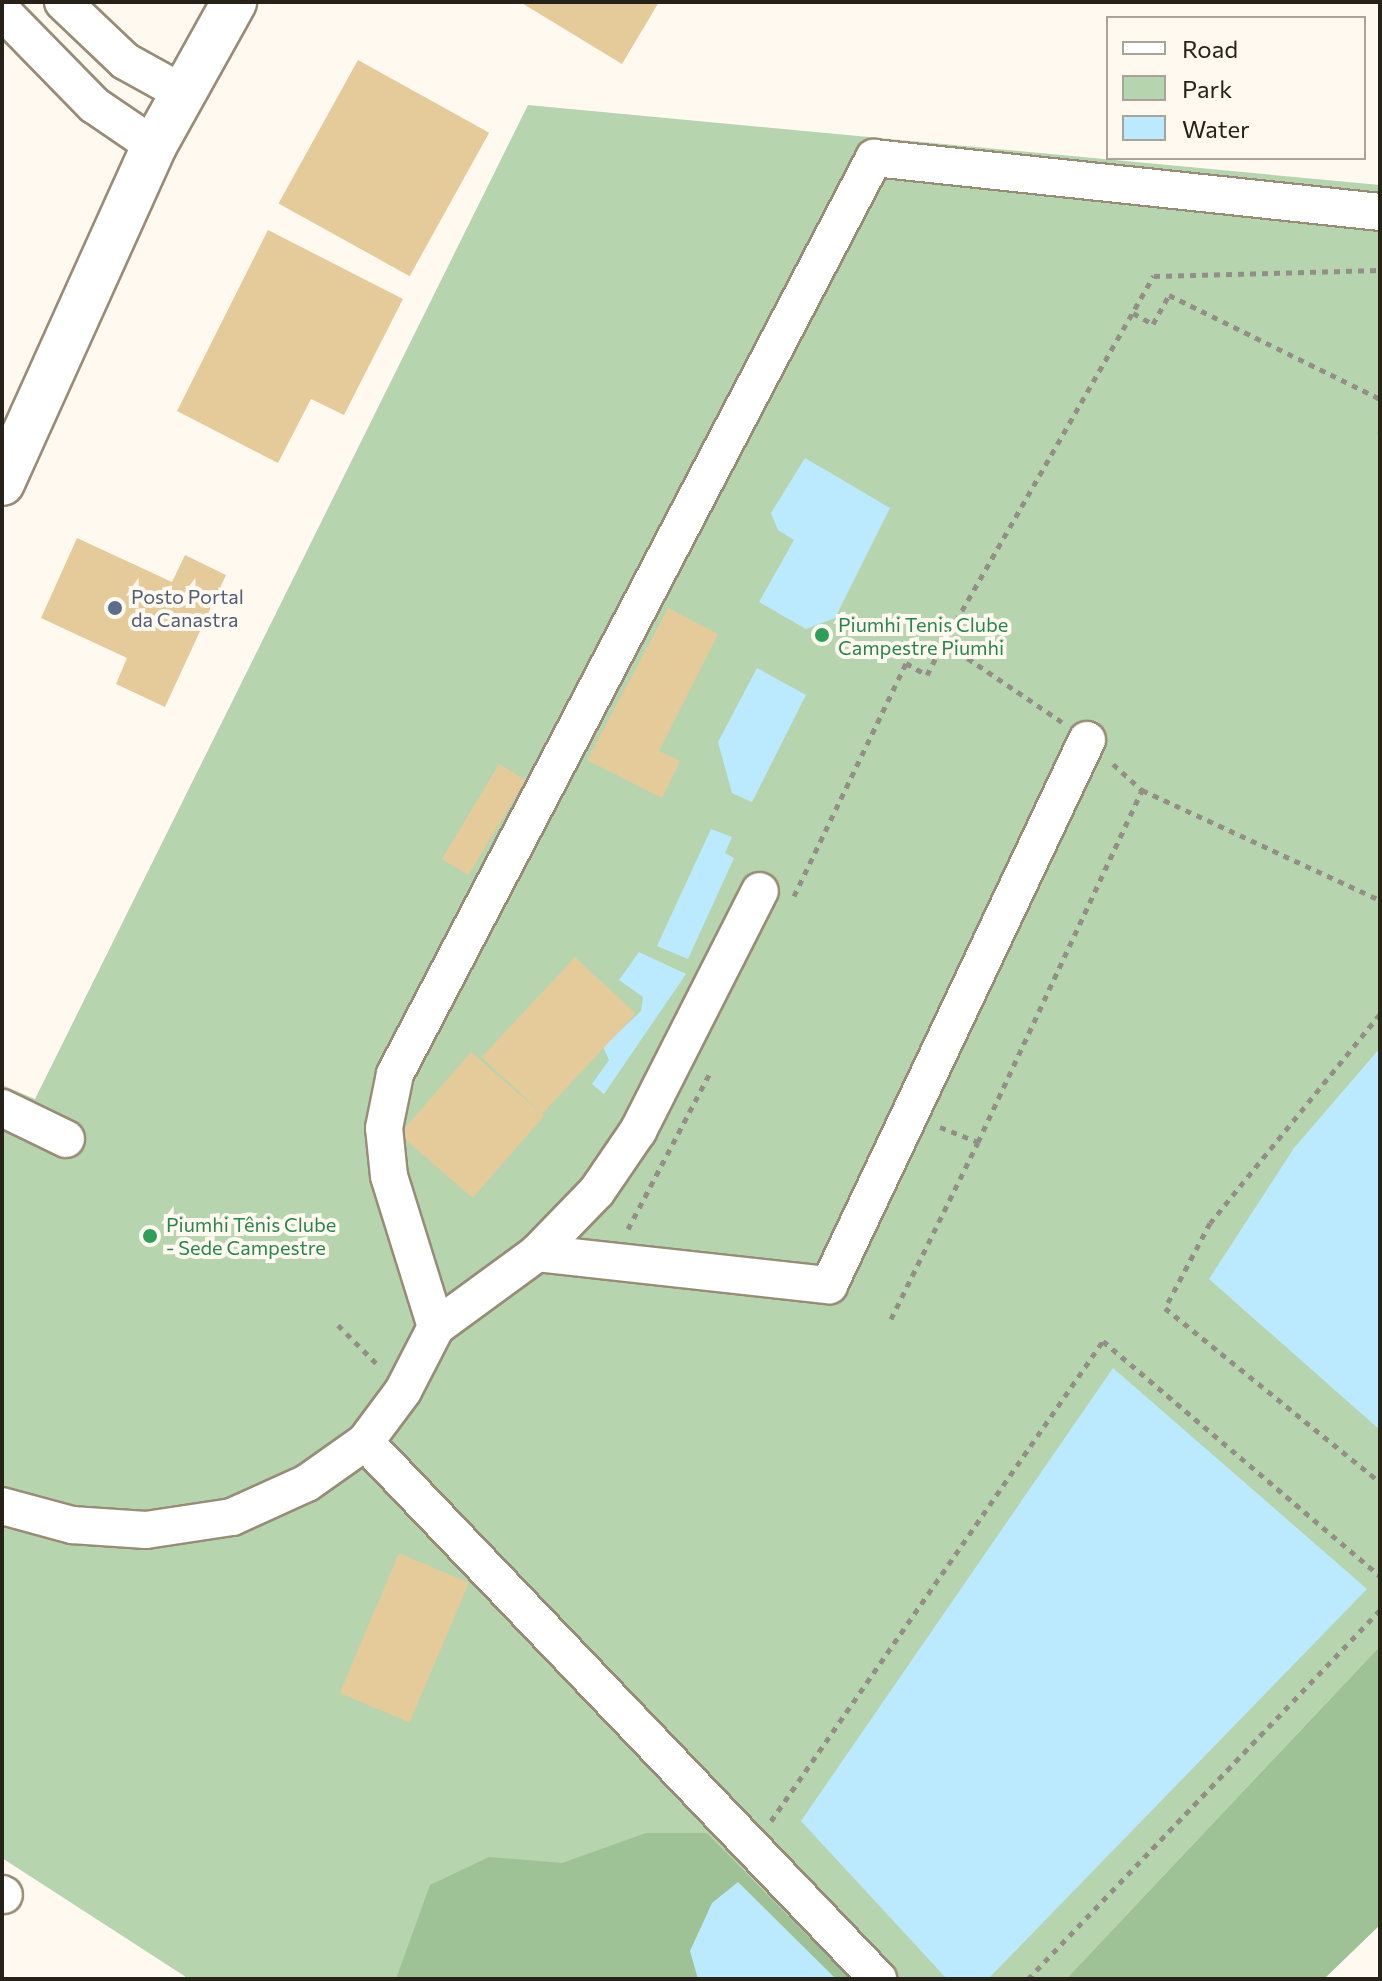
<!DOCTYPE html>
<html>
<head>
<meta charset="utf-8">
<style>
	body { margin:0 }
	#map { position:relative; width:1382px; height:1981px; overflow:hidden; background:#fff9f0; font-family:Commissioner,sans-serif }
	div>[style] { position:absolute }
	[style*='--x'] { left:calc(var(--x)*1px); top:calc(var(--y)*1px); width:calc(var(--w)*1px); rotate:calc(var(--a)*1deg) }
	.green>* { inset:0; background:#b6d4ae }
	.forest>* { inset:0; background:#9fc196 }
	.water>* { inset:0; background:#bbeaff }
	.building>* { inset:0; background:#e5cb9a; transform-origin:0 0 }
	.path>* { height:5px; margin-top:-2.5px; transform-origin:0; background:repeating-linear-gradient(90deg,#948f86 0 6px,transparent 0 12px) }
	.roads { filter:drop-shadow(2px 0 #988c77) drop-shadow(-2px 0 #988c77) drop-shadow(0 2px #988c77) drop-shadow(0 -2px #988c77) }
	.minor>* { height:36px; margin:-18px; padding:0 18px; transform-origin:18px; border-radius:18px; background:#fff }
	.major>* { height:44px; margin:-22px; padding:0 22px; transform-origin:22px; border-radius:22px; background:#fff }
	.dots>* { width:22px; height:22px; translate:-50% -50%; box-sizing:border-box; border:4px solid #fff9f0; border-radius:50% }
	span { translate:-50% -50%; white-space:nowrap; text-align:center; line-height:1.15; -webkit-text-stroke:8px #fff9f0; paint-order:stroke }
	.service-label { font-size:20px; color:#4e5e75 }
	.left { translate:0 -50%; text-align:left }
	.leisure-label { font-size:20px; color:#27864d }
	.frame { position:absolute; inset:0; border:4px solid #272219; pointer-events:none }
	.legend { position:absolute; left:1106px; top:16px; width:260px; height:144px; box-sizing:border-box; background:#fff9f0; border:2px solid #a9a39a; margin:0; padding:10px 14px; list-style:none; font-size:24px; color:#272219 }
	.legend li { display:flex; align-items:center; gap:16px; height:40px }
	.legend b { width:40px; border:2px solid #a9a39a }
</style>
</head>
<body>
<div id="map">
	<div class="green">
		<div style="clip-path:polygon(528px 105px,1380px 185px,1380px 1646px,1066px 1979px,189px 1979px,2px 1858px,2px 1085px,35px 1099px)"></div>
	</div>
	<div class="forest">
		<div style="clip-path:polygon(1380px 1646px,1380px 1925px,1324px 1979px,1066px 1979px)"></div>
		<div style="clip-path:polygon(646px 1833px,707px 1833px,850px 1979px,396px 1979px,430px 1885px,489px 1857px,562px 1863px)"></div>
	</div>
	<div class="water">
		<div style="clip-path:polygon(805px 458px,890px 508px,835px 618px,806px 629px,759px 602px,794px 540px,778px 530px,771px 513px)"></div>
		<div style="clip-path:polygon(757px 668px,806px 695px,752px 802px,732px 793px,718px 742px)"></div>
		<div style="clip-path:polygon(711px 829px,732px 837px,725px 853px,734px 858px,688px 959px,657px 946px)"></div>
		<div style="clip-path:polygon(639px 952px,686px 974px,604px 1094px,592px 1084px,609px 1060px,603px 1047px,641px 1011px,643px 997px,619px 980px)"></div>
		<div style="clip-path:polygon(1380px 1048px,1380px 1430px,1209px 1279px,1294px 1148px)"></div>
		<div style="clip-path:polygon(1113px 1368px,1367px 1589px,988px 1979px,947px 1979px,801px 1821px)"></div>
		<div style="clip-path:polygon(738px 1882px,836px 1979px,698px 1979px,690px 1951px,712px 1903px)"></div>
	</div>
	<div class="building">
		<div style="clip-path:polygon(520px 2px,659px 2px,622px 64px)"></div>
		<div style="left:358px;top:60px;width:150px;height:164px;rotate:29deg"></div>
		<div style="clip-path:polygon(268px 230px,403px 299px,344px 415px,311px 399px,278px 463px,177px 411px)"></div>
		<div style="clip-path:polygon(77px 538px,172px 582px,185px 555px,226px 575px,165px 707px,116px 684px,127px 658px,41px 618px)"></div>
		<div style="clip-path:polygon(668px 608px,718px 634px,659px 751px,680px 761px,662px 798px,587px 760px)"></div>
		<div style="left:499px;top:764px;width:31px;height:111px;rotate:31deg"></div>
		<div style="left:575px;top:957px;width:83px;height:137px;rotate:43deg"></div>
		<div style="left:471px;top:1052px;width:97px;height:109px;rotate:41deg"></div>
		<div style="left:399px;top:1553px;width:76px;height:152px;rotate:23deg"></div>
	</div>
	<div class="path">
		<div style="--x:1133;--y:313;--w:23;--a:29"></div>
		<div style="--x:1153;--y:324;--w:33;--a:-61"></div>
		<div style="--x:1169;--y:295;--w:235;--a:26.2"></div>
		<div style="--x:1380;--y:432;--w:1;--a:90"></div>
		<div style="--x:1062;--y:722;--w:143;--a:-145.9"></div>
		<div style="--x:944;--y:642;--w:422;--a:-60.2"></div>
		<div style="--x:1154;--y:276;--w:226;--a:-1.5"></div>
		<div style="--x:1113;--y:764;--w:39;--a:42"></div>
		<div style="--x:794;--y:896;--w:259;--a:-64.3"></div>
		<div style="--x:906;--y:663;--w:24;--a:30"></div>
		<div style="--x:927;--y:675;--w:37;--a:-63"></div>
		<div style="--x:1380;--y:1014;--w:269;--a:129.1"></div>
		<div style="--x:1210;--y:1223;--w:96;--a:117.9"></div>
		<div style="--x:1165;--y:1308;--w:277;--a:39"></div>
		<div style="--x:940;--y:1127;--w:41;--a:21.5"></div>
		<div style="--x:978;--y:1142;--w:388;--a:-65"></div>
		<div style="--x:1142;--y:790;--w:262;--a:24.8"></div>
		<div style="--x:628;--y:1229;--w:178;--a:-62.3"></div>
		<div style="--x:891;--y:1319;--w:197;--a:-63.8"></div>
		<div style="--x:338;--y:1325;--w:59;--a:45"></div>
		<div style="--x:771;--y:1821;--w:584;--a:-55.33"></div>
		<div style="--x:1103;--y:1341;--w:363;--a:40.3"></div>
		<div style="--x:1028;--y:1979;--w:510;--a:-46.35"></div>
	</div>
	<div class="roads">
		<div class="minor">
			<div style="--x:63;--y:2;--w:86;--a:43.6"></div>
			<div style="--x:125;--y:61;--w:64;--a:29"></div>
			<div style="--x:2;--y:11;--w:132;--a:45.6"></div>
			<div style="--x:94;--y:105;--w:73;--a:34.3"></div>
			<div style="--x:2;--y:1108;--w:71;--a:25.8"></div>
			<div style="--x:537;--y:1253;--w:294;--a:6.3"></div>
			<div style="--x:829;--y:1285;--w:603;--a:-64.67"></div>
			<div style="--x:436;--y:1327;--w:125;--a:-36.2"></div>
			<div style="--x:537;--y:1253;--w:86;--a:-45.9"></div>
			<div style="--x:597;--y:1191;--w:73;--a:-55.7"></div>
			<div style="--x:638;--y:1131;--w:269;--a:-63.1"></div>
			<div style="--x:365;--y:1442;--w:743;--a:46.31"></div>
			<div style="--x:2;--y:1506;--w:73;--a:15.2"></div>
			<div style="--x:72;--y:1525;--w:74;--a:3.9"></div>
			<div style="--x:146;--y:1530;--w:87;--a:-8.6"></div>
			<div style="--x:232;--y:1517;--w:82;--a:-24.4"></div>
			<div style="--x:307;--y:1483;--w:71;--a:-35.3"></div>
			<div style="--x:365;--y:1442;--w:64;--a:-53.3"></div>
			<div style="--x:403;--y:1391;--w:72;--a:-62.7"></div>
			<div style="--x:436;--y:1327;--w:158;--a:-107.3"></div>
			<div style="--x:389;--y:1176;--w:48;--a:-95.9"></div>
			<div style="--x:384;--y:1128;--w:55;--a:-78.5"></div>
			<div style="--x:395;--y:1074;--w:1034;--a:-62.39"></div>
			<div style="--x:874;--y:158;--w:509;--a:6.09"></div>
			<div style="--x:2;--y:1894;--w:2;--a:27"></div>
		</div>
		<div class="major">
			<div style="--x:2;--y:483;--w:370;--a:-65.7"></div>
			<div style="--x:154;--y:146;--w:165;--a:-60.9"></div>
		</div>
	</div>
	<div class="dots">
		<div style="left:115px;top:608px;background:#5c6f8a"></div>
		<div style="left:822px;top:635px;background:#2e9e5b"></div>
		<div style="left:150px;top:1236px;background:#2e9e5b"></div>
	</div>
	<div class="service-label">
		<span class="left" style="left:131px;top:608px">Posto Portal<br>da Canastra</span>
	</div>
	<div class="leisure-label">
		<span class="left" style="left:838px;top:636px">Piumhi Tenis Clube<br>Campestre Piumhi</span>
		<span class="left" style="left:166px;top:1236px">Piumhi Tênis Clube<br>- Sede Campestre</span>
	</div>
	<div class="frame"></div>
	<ul class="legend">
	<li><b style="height:10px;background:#fff"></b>Road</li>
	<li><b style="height:22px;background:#b6d4ae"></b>Park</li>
	<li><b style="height:22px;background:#bbeaff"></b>Water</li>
	</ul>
</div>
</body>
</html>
